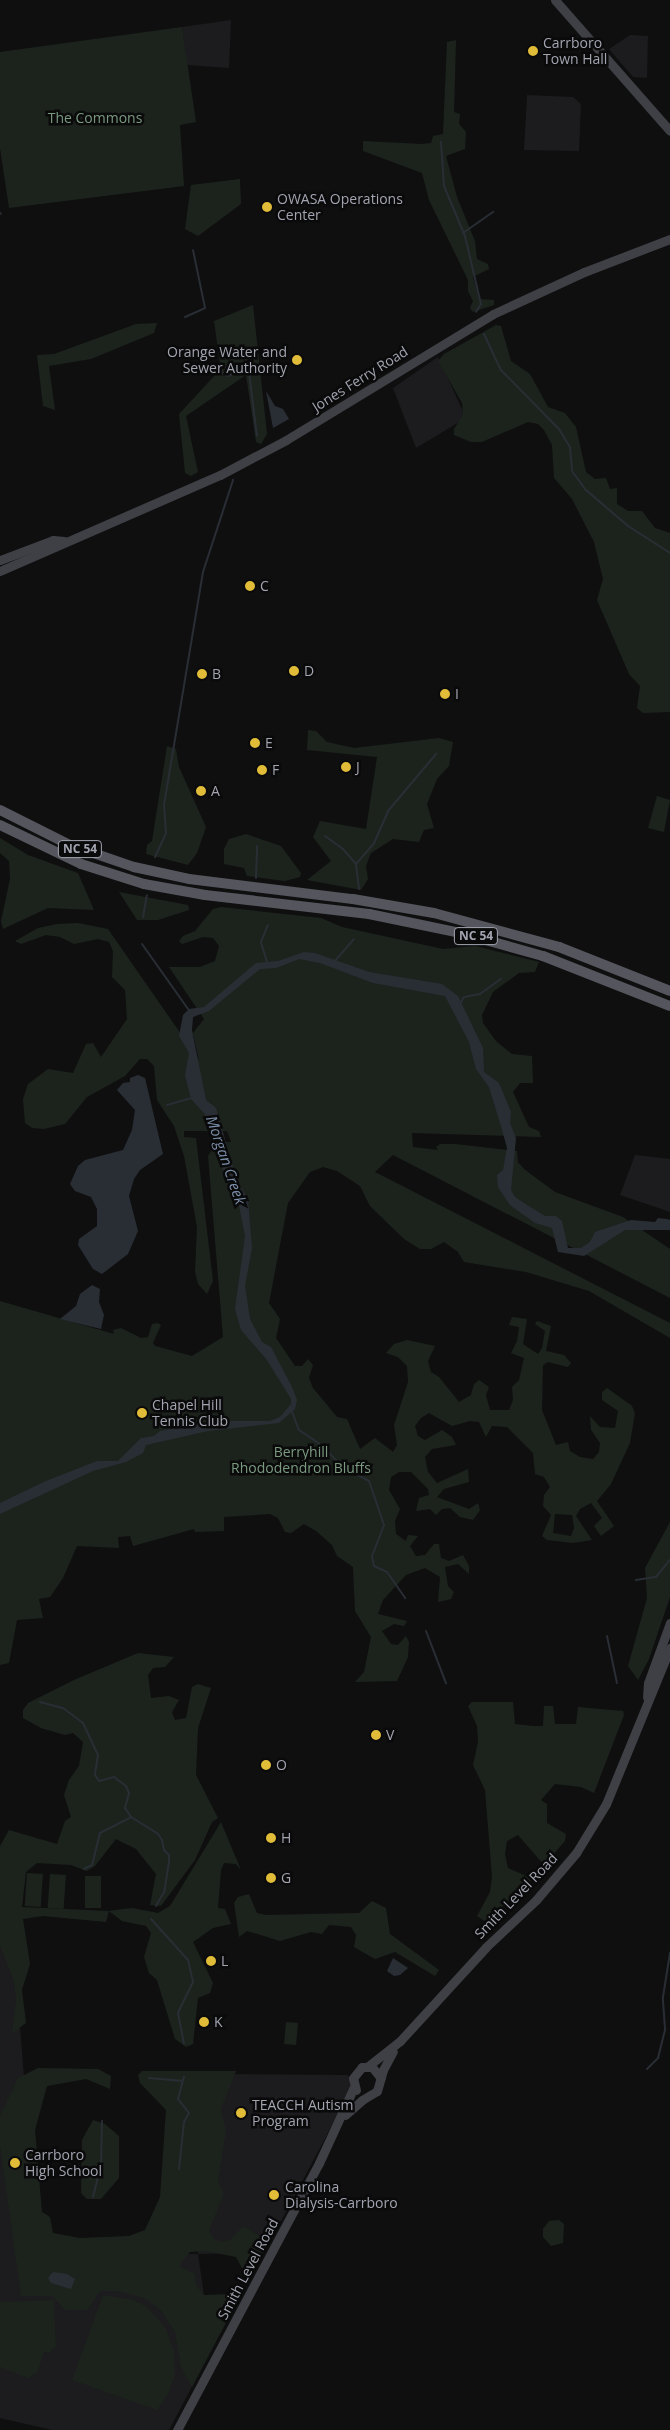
<!DOCTYPE html>
<html>
<head>
<meta charset="utf-8">
<style>
	body { margin:0 }
	#map { position:relative; width:670px; height:2430px; overflow:hidden; background:#0f0f10; font-family:"Open Sans",sans-serif }
	div>[style] { position:absolute }
	[style*='--x'] { left:calc(var(--x)*1px); top:calc(var(--y)*1px); width:calc(var(--w)*1px); rotate:calc(var(--a)*1deg) }
	.built>* { inset:0; background:#1c1b1d }
	.green>* { inset:0; background:#1c231d; transform-origin:0 0 }
	.water>* { inset:0; background:#292e35 }
	.stream>* { height:2px; margin:-1px; padding:0 1px; transform-origin:1px; border-radius:1px; background:#292e35 }
	.secondary>* { height:9px; margin:-4.5px; padding:0 4.5px; transform-origin:4.5px; border-radius:4.5px; background:#3f4045 }
	.trunk>* { height:10px; margin:-5px; padding:0 5px; transform-origin:5px; border-radius:5px; background:#55565d }
	.dots>* { width:14px; height:14px; translate:-50% -50%; box-sizing:border-box; border:2px solid #0b0a0b; border-radius:50% }
	span { translate:-50% -50%; white-space:nowrap; text-align:center; line-height:1.15; -webkit-text-stroke:5px #0b0a0b; paint-order:stroke }
	.shield-label span { padding:1px 4px; background:#0b0a0b; border:1px solid; border-radius:4px; -webkit-text-stroke-width:0 }
	.shield-label { font-size:12px; color:#a2a4b0; font-weight:700 }
	.poi-label { font-size:14px; color:#a2a4b0 }
	.left { translate:0 -50%; text-align:left }
	.right { translate:-100% -50%; text-align:right }
	.park-label { font-size:14px; color:#7a9a80 }
	.street-label { font-size:14px; color:#a2a4b0 }
	.water-label { font-size:15px; color:#7b8ea9; font-style:italic }
</style>
</head>
<body>
<div id="map">
	<div class="built">
		<div style="clip-path:polygon(231px 20px,229px 68px,187px 65px,182px 27px)"></div>
		<div style="clip-path:polygon(630px 35px,648px 36px,647px 78px,633px 77px,609px 49px)"></div>
		<div style="clip-path:polygon(527px 95px,573px 97px,581px 104px,579px 151px,524px 150px)"></div>
		<div style="clip-path:polygon(438px 357px,466px 418px,416px 448px,393px 388px)"></div>
		<div style="clip-path:polygon(635px 1155px,670px 1159px,670px 1212px,620px 1195px)"></div>
		<div style="clip-path:polygon(0 1865px,11px 1912px,38px 2255px,198px 2254px,218px 2074px,347px 2075px,352px 2079px,353px 2086px,264px 2253px,198px 2254px,204px 2295px,241px 2294px,169px 2430px,52px 2430px,0 2418px)"></div>
	</div>
	<div class="green">
		<div style="clip-path:polygon(182px 27px,196px 122px,180px 125px,184px 186px,9px 208px,0 148px,0 52px)"></div>
		<div style="clip-path:polygon(456px 40px,454px 112px,460px 114px,459px 124px,466px 132px,465px 149px,446px 156px,457px 197px,475px 241px,477px 259px,488px 264px,489px 269px,473px 277px,479px 299px,494px 300px,494px 305px,473px 312px,470px 308px,473px 301px,468px 291px,468px 280px,429px 200px,422px 173px,363px 151px,363px 141px,422px 144px,431px 143px,433px 136px,443px 134px,447px 42px)"></div>
		<div style="clip-path:polygon(240px 179px,241px 204px,198px 236px,185px 229px,191px 185px)"></div>
		<div style="clip-path:polygon(253px 305px,267px 434px,261px 444px,256px 442px,246px 375px,186px 416px,198px 472px,191px 476px,185px 473px,179px 414px,217px 373px,220px 364px,214px 321px)"></div>
		<div style="clip-path:polygon(157px 323px,154px 333px,91px 359px,49px 366px,55px 410px,43px 406px,37px 355px,54px 354px,136px 324px)"></div>
		<div style="clip-path:polygon(496px 325px,501px 326px,511px 361px,530px 374px,548px 407px,565px 413px,576px 427px,586px 472px,595px 479px,606px 478px,610px 489px,617px 488px,617px 504px,628px 511px,642px 511px,655px 528px,670px 533px,670px 712px,643px 713px,637px 708px,640px 686px,629px 674px,597px 600px,603px 579px,594px 542px,572px 499px,554px 478px,552px 445px,544px 430px,538px 424px,528px 422px,482px 442px,471px 442px,454px 435px,454px 429px,463px 415px,462px 403px,438px 361px,444px 354px)"></div>
		<div style="clip-path:polygon(308px 730px,316px 731px,327px 742px,354px 748px,439px 738px,453px 742px,449px 766px,437px 779px,427px 804px,434px 828px,424px 830px,419px 842px,393px 839px,371px 853px,366px 866px,368px 879px,361px 890px,307px 880px,331px 861px,313px 837px,320px 821px,366px 829px,377px 757px,307px 750px)"></div>
		<div style="clip-path:polygon(167px 746px,176px 749px,179px 767px,206px 827px,197px 853px,188px 865px,146px 854px,147px 845px,152px 841px)"></div>
		<div style="clip-path:polygon(657px 796px,670px 800px,664px 832px,648px 828px)"></div>
		<div style="clip-path:polygon(246px 834px,281px 846px,301px 873px,300px 877px,285px 881px,247px 876px,244px 868px,224px 864px,224px 849px,229px 839px)"></div>
		<div style="clip-path:polygon(0 838px,28px 855px,78px 873px,94px 910px,48px 908px,3px 929px,1px 921px,10px 879px,9px 861px,0 853px)"></div>
		<div style="clip-path:polygon(119px 892px,188px 905px,189px 910px,158px 920px,137px 920px)"></div>
		<div style="clip-path:polygon(evenodd,221px 907px,321px 918px,342px 927px,443px 949px,475px 946px,539px 962px,535px 972px,519px 973px,493px 992px,482px 1015px,483px 1023px,496px 1041px,512px 1054px,532px 1056px,533px 1083px,520px 1083px,513px 1092px,529px 1127px,539px 1131px,541px 1137px,412px 1133px,413px 1147px,438px 1150px,436px 1147px,440px 1144px,455px 1144px,517px 1151px,518px 1162px,524px 1169px,555px 1192px,623px 1217px,670px 1249px,670px 1298px,393px 1155px,375px 1172px,670px 1323px,670px 1338px,589px 1291px,526px 1272px,464px 1262px,458px 1252px,444px 1242px,431px 1249px,420px 1249px,404px 1239px,370px 1206px,360px 1186px,337px 1171px,323px 1167px,310px 1172px,288px 1203px,269px 1303px,280px 1319px,276px 1338px,295px 1366px,302px 1366px,308px 1359px,313px 1365px,309px 1378px,313px 1388px,337px 1417px,347px 1419px,360px 1449px,375px 1438px,393px 1452px,397px 1445px,394px 1425px,408px 1382px,407px 1366px,398px 1357px,386px 1353px,394px 1344px,407px 1340px,435px 1346px,428px 1361px,431px 1372px,439px 1377px,459px 1402px,471px 1395px,474px 1384px,479px 1380px,489px 1387px,486px 1395px,490px 1410px,509px 1410px,513px 1400px,512px 1387px,519px 1380px,524px 1358px,511px 1353px,517px 1341px,519px 1327px,509px 1325px,512px 1317px,527px 1319px,523px 1344px,538px 1354px,542px 1348px,545px 1331px,535px 1324px,537px 1321px,551px 1326px,546px 1351px,564px 1355px,571px 1363px,568px 1367px,548px 1362px,543px 1365px,542px 1410px,556px 1445px,568px 1442px,570px 1451px,580px 1457px,593px 1459px,599px 1452px,600px 1443px,591px 1430px,590px 1416px,600px 1427px,615px 1428px,618px 1411px,602px 1400px,602px 1392px,607px 1388px,632px 1406px,635px 1413px,630px 1443px,611px 1484px,597px 1501px,614px 1526px,601px 1536px,594px 1526px,602px 1518px,591px 1503px,580px 1509px,576px 1516px,592px 1540px,573px 1543px,547px 1540px,542px 1536px,551px 1515px,543px 1506px,544px 1495px,550px 1487px,544px 1477px,535px 1474px,533px 1453px,507px 1427px,492px 1426px,486px 1437px,479px 1422px,470px 1421px,452px 1426px,429px 1413px,421px 1418px,415px 1426px,418px 1436px,425px 1440px,442px 1430px,452px 1437px,456px 1445px,432px 1449px,425px 1457px,428px 1472px,437px 1483px,468px 1469px,469px 1482px,444px 1489px,437px 1497px,469px 1509px,478px 1503px,480px 1510px,473px 1520px,460px 1517px,450px 1508px,442px 1509px,436px 1515px,430px 1509px,416px 1511px,419px 1498px,429px 1495px,428px 1489px,411px 1472px,399px 1472px,391px 1477px,389px 1490px,400px 1509px,395px 1521px,396px 1534px,406px 1541px,408px 1535px,418px 1536px,410px 1546px,416px 1556px,425px 1555px,434px 1544px,439px 1544px,441px 1558px,449px 1561px,463px 1555px,469px 1566px,469px 1574px,458px 1564px,445px 1567px,448px 1586px,454px 1592px,451px 1599px,438px 1602px,440px 1577px,425px 1568px,406px 1575px,383px 1600px,378px 1614px,407px 1621px,404px 1626px,394px 1624px,382px 1631px,391px 1644px,398px 1645px,406px 1636px,409px 1642px,408px 1657px,397px 1681px,355px 1682px,364px 1672px,371px 1637px,355px 1611px,353px 1567px,337px 1556px,332px 1545px,316px 1531px,304px 1524px,291px 1533px,285px 1532px,278px 1518px,270px 1514px,224px 1517px,224px 1531px,195px 1532px,194px 1529px,133px 1546px,130px 1536px,118px 1537px,119px 1548px,77px 1546px,63px 1578px,50px 1597px,39px 1599px,43px 1618px,17px 1620px,9px 1663px,0 1665px,0 1301px,114px 1334px,113px 1330px,121px 1328px,141px 1338px,148px 1337px,152px 1324px,158px 1323px,161px 1325px,153px 1343px,155px 1346px,192px 1356px,223px 1337px,208px 1156px,217px 1142px,231px 1142px,227px 1131px,184px 1131px,184px 1137px,196px 1138px,213px 1281px,207px 1294px,198px 1284px,195px 1271px,197px 1227px,184px 1156px,174px 1126px,157px 1100px,154px 1066px,147px 1059px,140px 1059px,125px 1076px,87px 1097px,65px 1124px,44px 1129px,32px 1128px,25px 1123px,23px 1099px,28px 1084px,48px 1069px,73px 1073px,86px 1044px,93px 1043px,101px 1057px,127px 1019px,125px 990px,112px 977px,113px 951px,109px 942px,98px 939px,74px 944px,60px 937px,46px 935px,21px 944px,15px 941px,38px 928px,57px 924px,78px 923px,108px 929px,199px 1060px,193px 1033px,204px 1019px,169px 967px,200px 967px,215px 961px,219px 946px,213px 938px,203px 937px,182px 944px,179px 941px,183px 936px,195px 931px,213px 909px,221px 907px,555px 1514px,572px 1515px,574px 1528px,571px 1536px,553px 1533px,555px 1514px)"></div>
		<div style="clip-path:polygon(670px 1522px,670px 1597px,649px 1659px,638px 1680px,628px 1666px,647px 1598px,645px 1568px)"></div>
		<div style="clip-path:polygon(138px 1653px,174px 1657px,165px 1667px,153px 1668px,148px 1675px,151px 1698px,169px 1696px,179px 1700px,172px 1712px,175px 1720px,186px 1718px,192px 1687px,198px 1684px,211px 1688px,198px 1728px,196px 1775px,218px 1818px,212px 1822px,195px 1860px,161px 1906px,150px 1905px,156px 1874px,136px 1849px,116px 1839px,95px 1866px,87px 1871px,71px 1865px,37px 1863px,26px 1872px,22px 1907px,108px 1911px,132px 1908px,158px 1913px,170px 1906px,221px 1822px,241px 1870px,236px 1864px,224px 1863px,221px 1870px,218px 1908px,225px 1909px,231px 1924px,213px 1928px,193px 1942px,213px 1983px,210px 1993px,198px 1998px,193px 2044px,186px 2047px,175px 2039px,157px 1980px,149px 1973px,144px 1957px,151px 1933px,146px 1926px,122px 1921px,109px 1911px,106px 1922px,43px 1916px,23px 1919px,30px 1964px,22px 1990px,26px 2023px,12px 2034px,16px 2001px,14px 1981px,0 1946px,0 1846px,9px 1830px,57px 1844px,65px 1821px,71px 1817px,64px 1795px,69px 1780px,79px 1766px,83px 1742px,73px 1733px,65px 1735px,41px 1728px,23px 1718px,23px 1710px,28px 1703px,74px 1680px)"></div>
		<div style="clip-path:polygon(472px 1702px,513px 1702px,515px 1724px,533px 1726px,543px 1726px,544px 1706px,553px 1706px,555px 1724px,576px 1724px,578px 1707px,623px 1711px,624px 1715px,594px 1793px,581px 1787px,555px 1784px,541px 1800px,547px 1804px,547px 1823px,566px 1834px,565px 1841px,544px 1865px,518px 1835px,507px 1841px,505px 1854px,508px 1868px,533px 1879px,486px 1922px,477px 1916px,490px 1892px,492px 1877px,485px 1790px,473px 1765px,478px 1742px,477px 1726px,468px 1706px)"></div>
		<div style="left:27px;top:1873px;width:16px;height:33px;rotate:4deg"></div>
		<div style="left:50px;top:1874px;width:16px;height:34px;rotate:4deg"></div>
		<div style="left:85px;top:1876px;width:16px;height:32px"></div>
		<div style="clip-path:polygon(249px 1894px,257px 1913px,266px 1915px,359px 1913px,372px 1901px,386px 1908px,390px 1934px,439px 1970px,435px 1976px,395px 1952px,375px 1959px,354px 1947px,356px 1935px,351px 1927px,329px 1925px,322px 1934px,311px 1932px,280px 1941px,247px 1931px,239px 1937px,234px 1903px,238px 1897px)"></div>
		<div style="left:286px;top:2022px;width:12px;height:22px;rotate:5deg"></div>
		<div style="clip-path:polygon(38px 2068px,98px 2069px,111px 2076px,110px 2089px,86px 2079px,47px 2086px,35px 2130px,42px 2212px,50px 2217px,53px 2233px,80px 2238px,129px 2236px,145px 2230px,160px 2197px,166px 2110px,140px 2083px,138px 2075px,142px 2071px,236px 2071px,221px 2109px,226px 2131px,218px 2181px,224px 2193px,209px 2231px,214px 2239px,222px 2242px,230px 2240px,243px 2226px,263px 2238px,254px 2269px,244px 2272px,236px 2257px,206px 2251px,190px 2252px,182px 2262px,180px 2267px,195px 2274px,196px 2285px,204px 2295px,241px 2294px,192px 2387px,181px 2367px,175px 2332px,162px 2311px,144px 2298px,117px 2291px,100px 2291px,87px 2310px,65px 2310px,52px 2296px,21px 2296px,0 2145px,0 2116px,18px 2078px)"></div>
		<div style="clip-path:polygon(93px 2120px,105px 2124px,119px 2136px,119px 2178px,101px 2199px,87px 2199px,81px 2193px,82px 2140px)"></div>
		<div style="clip-path:polygon(559px 2220px,564px 2224px,563px 2243px,551px 2246px,543px 2237px,543px 2229px,549px 2221px)"></div>
		<div style="clip-path:polygon(103px 2295px,134px 2300px,147px 2307px,165px 2327px,174px 2351px,175px 2375px,168px 2394px,157px 2410px,72px 2380px)"></div>
		<div style="clip-path:polygon(54px 2300px,56px 2346px,49px 2353px,44px 2352px,37px 2373px,28px 2378px,0 2367px,0 2302px)"></div>
	</div>
	<div class="water">
		<div style="clip-path:polygon(266px 391px,275px 406px,283px 409px,289px 419px,273px 428px)"></div>
		<div style="clip-path:polygon(304px 952px,315px 953px,369px 972px,442px 984px,458px 996px,483px 1048px,484px 1072px,499px 1083px,511px 1112px,510px 1123px,516px 1138px,511px 1190px,515px 1197px,530px 1207px,545px 1216px,556px 1216px,562px 1221px,568px 1248px,581px 1248px,590px 1242px,595px 1232px,631px 1220px,655px 1222px,658px 1218px,667px 1219px,670px 1220px,670px 1230px,625px 1230px,584px 1256px,558px 1252px,552px 1228px,535px 1223px,510px 1205px,498px 1187px,497px 1175px,503px 1170px,507px 1148px,501px 1126px,489px 1087px,476px 1069px,469px 1042px,445px 996px,373px 983px,320px 963px,299px 959px,276px 968px,260px 969px,209px 1011px,193px 1017px,192px 1030px,206px 1100px,216px 1108px,237px 1181px,248px 1199px,252px 1248px,245px 1286px,250px 1319px,262px 1342px,271px 1347px,292px 1387px,297px 1400px,295px 1409px,279px 1423px,208px 1431px,146px 1445px,143px 1453px,126px 1462px,93px 1471px,0 1514px,0 1503px,46px 1481px,97px 1461px,118px 1461px,141px 1438px,154px 1436px,160px 1431px,214px 1421px,270px 1421px,280px 1417px,291px 1404px,291px 1399px,267px 1360px,241px 1330px,235px 1309px,245px 1236px,237px 1195px,220px 1164px,211px 1127px,204px 1113px,191px 1099px,185px 1075px,189px 1053px,179px 1036px,183px 1015px,189px 1009px,204px 1007px,256px 963px,278px 961px)"></div>
		<div style="clip-path:polygon(138px 1075px,145px 1078px,163px 1154px,140px 1170px,134px 1179px,129px 1196px,138px 1231px,128px 1254px,102px 1274px,93px 1269px,78px 1245px,79px 1239px,97px 1226px,97px 1209px,91px 1197px,75px 1191px,70px 1184px,78px 1166px,85px 1160px,123px 1150px,132px 1130px,135px 1110px,117px 1090px,123px 1083px,130px 1082px,130px 1078px)"></div>
		<div style="clip-path:polygon(92px 1285px,100px 1289px,99px 1302px,104px 1315px,101px 1329px,60px 1319px,76px 1306px,80px 1294px)"></div>
		<div style="clip-path:polygon(393px 1958px,408px 1968px,400px 1975px,394px 1976px,387px 1971px)"></div>
		<div style="clip-path:polygon(53px 2272px,67px 2274px,75px 2279px,71px 2289px,51px 2283px,48px 2278px)"></div>
	</div>
	<div class="stream">
		<div style="--x:441;--y:142;--w:44;--a:86.1"></div>
		<div style="--x:444;--y:186;--w:54;--a:67.2"></div>
		<div style="--x:465;--y:236;--w:70;--a:76.8"></div>
		<div style="--x:481;--y:304;--w:9;--a:122"></div>
		<div style="--x:0;--y:213;--w:1;--a:45"></div>
		<div style="--x:463;--y:233;--w:37;--a:-35"></div>
		<div style="--x:185;--y:317;--w:22;--a:-24"></div>
		<div style="--x:205;--y:308;--w:59;--a:-101.7"></div>
		<div style="--x:484;--y:334;--w:40;--a:65"></div>
		<div style="--x:501;--y:370;--w:83;--a:45.5"></div>
		<div style="--x:559;--y:429;--w:21;--a:59"></div>
		<div style="--x:570;--y:447;--w:24;--a:85"></div>
		<div style="--x:572;--y:471;--w:24;--a:54"></div>
		<div style="--x:586;--y:490;--w:55;--a:40.6"></div>
		<div style="--x:628;--y:526;--w:50;--a:32.7"></div>
		<div style="--x:219;--y:370;--w:10;--a:37"></div>
		<div style="--x:227;--y:376;--w:21;--a:-17"></div>
		<div style="--x:247;--y:370;--w:3;--a:45"></div>
		<div style="--x:249;--y:372;--w:64;--a:82.9"></div>
		<div style="--x:325;--y:836;--w:22;--a:36"></div>
		<div style="--x:343;--y:849;--w:20;--a:49"></div>
		<div style="--x:155;--y:857;--w:26;--a:-65"></div>
		<div style="--x:166;--y:833;--w:28;--a:-94"></div>
		<div style="--x:164;--y:805;--w:236;--a:-80.5"></div>
		<div style="--x:203;--y:572;--w:97;--a:-71.9"></div>
		<div style="--x:256;--y:878;--w:32;--a:-88"></div>
		<div style="--x:359;--y:889;--w:25;--a:-97"></div>
		<div style="--x:356;--y:864;--w:28;--a:-49"></div>
		<div style="--x:374;--y:843;--w:35;--a:-66"></div>
		<div style="--x:388;--y:811;--w:75;--a:-49.9"></div>
		<div style="--x:143;--y:917;--w:22;--a:-80"></div>
		<div style="--x:142;--y:944;--w:80;--a:54.7"></div>
		<div style="--x:267;--y:962;--w:21;--a:-107"></div>
		<div style="--x:261;--y:942;--w:18;--a:-68"></div>
		<div style="--x:334;--y:962;--w:30;--a:-49"></div>
		<div style="--x:460;--y:1004;--w:8;--a:-60"></div>
		<div style="--x:464;--y:997;--w:16;--a:-11"></div>
		<div style="--x:480;--y:994;--w:26;--a:-36"></div>
		<div style="--x:167;--y:1105;--w:25;--a:-16"></div>
		<div style="--x:292;--y:1412;--w:19;--a:69"></div>
		<div style="--x:299;--y:1430;--w:29;--a:34"></div>
		<div style="--x:323;--y:1446;--w:27;--a:48"></div>
		<div style="--x:341;--y:1466;--w:32;--a:28"></div>
		<div style="--x:369;--y:1481;--w:46;--a:71.2"></div>
		<div style="--x:384;--y:1525;--w:34;--a:111"></div>
		<div style="--x:372;--y:1557;--w:9;--a:77"></div>
		<div style="--x:374;--y:1566;--w:14;--a:25"></div>
		<div style="--x:387;--y:1572;--w:32;--a:55"></div>
		<div style="--x:636;--y:1580;--w:20;--a:-9"></div>
		<div style="--x:656;--y:1577;--w:22;--a:-51"></div>
		<div style="--x:426;--y:1631;--w:56;--a:69"></div>
		<div style="--x:607;--y:1636;--w:48;--a:78"></div>
		<div style="--x:40;--y:1702;--w:24;--a:15"></div>
		<div style="--x:63;--y:1708;--w:25;--a:37"></div>
		<div style="--x:83;--y:1723;--w:35;--a:65"></div>
		<div style="--x:98;--y:1755;--w:20;--a:99"></div>
		<div style="--x:95;--y:1775;--w:7;--a:56"></div>
		<div style="--x:99;--y:1781;--w:16;--a:-15"></div>
		<div style="--x:114;--y:1777;--w:15;--a:37"></div>
		<div style="--x:126;--y:1786;--w:8;--a:67"></div>
		<div style="--x:129;--y:1793;--w:16;--a:105"></div>
		<div style="--x:125;--y:1808;--w:11;--a:56"></div>
		<div style="--x:131;--y:1817;--w:32;--a:32"></div>
		<div style="--x:158;--y:1834;--w:7;--a:56"></div>
		<div style="--x:162;--y:1840;--w:10;--a:79"></div>
		<div style="--x:164;--y:1850;--w:7;--a:45"></div>
		<div style="--x:169;--y:1855;--w:7;--a:90"></div>
		<div style="--x:169;--y:1862;--w:30;--a:99"></div>
		<div style="--x:164;--y:1892;--w:16;--a:120"></div>
		<div style="--x:84;--y:1869;--w:9;--a:-27"></div>
		<div style="--x:92;--y:1865;--w:33;--a:-76"></div>
		<div style="--x:100;--y:1833;--w:35;--a:-27"></div>
		<div style="--x:151;--y:1919;--w:55;--a:47.9"></div>
		<div style="--x:188;--y:1960;--w:23;--a:77"></div>
		<div style="--x:193;--y:1982;--w:34;--a:116"></div>
		<div style="--x:178;--y:2013;--w:31;--a:79"></div>
		<div style="--x:647;--y:2069;--w:16;--a:-45"></div>
		<div style="--x:658;--y:2058;--w:30;--a:-76"></div>
		<div style="--x:665;--y:2029;--w:32;--a:-94"></div>
		<div style="--x:663;--y:1997;--w:45;--a:-81"></div>
		<div style="--x:149;--y:2078;--w:32;--a:5"></div>
		<div style="--x:179;--y:2169;--w:47;--a:-83.9"></div>
		<div style="--x:184;--y:2122;--w:10;--a:-61"></div>
		<div style="--x:189;--y:2113;--w:18;--a:-128"></div>
		<div style="--x:178;--y:2099;--w:23;--a:-75"></div>
		<div style="--x:93;--y:2197;--w:34;--a:-76"></div>
		<div style="--x:101;--y:2164;--w:43;--a:-88.7"></div>
	</div>
	<div class="secondary">
		<div style="--x:555;--y:0;--w:174;--a:48.7"></div>
		<div style="--x:0;--y:560;--w:57;--a:-20.7"></div>
		<div style="--x:53;--y:540;--w:11;--a:5"></div>
		<div style="--x:0;--y:571;--w:240;--a:-23.6"></div>
		<div style="--x:220;--y:475;--w:75;--a:-27.9"></div>
		<div style="--x:286;--y:440;--w:242;--a:-31.3"></div>
		<div style="--x:493;--y:314;--w:100;--a:-24.8"></div>
		<div style="--x:584;--y:272;--w:92;--a:-21"></div>
		<div style="--x:647;--y:1697;--w:14;--a:-86"></div>
		<div style="--x:648;--y:1683;--w:64;--a:-69.9"></div>
		<div style="--x:367;--y:2067;--w:42;--a:-38.2"></div>
		<div style="--x:400;--y:2041;--w:127;--a:-47.5"></div>
		<div style="--x:486;--y:1947;--w:69;--a:-43.2"></div>
		<div style="--x:536;--y:1900;--w:62;--a:-49.6"></div>
		<div style="--x:576;--y:1853;--w:57;--a:-58.5"></div>
		<div style="--x:606;--y:1804;--w:169;--a:-67.7"></div>
		<div style="--x:356;--y:2090;--w:12;--a:-104"></div>
		<div style="--x:353;--y:2078;--w:14;--a:-51"></div>
		<div style="--x:362;--y:2067;--w:10;--a:0"></div>
		<div style="--x:372;--y:2067;--w:14;--a:51"></div>
		<div style="--x:345;--y:2115;--w:23;--a:-41"></div>
		<div style="--x:362;--y:2100;--w:17;--a:-31"></div>
		<div style="--x:377;--y:2091;--w:22;--a:-74"></div>
		<div style="--x:383;--y:2070;--w:21;--a:-62"></div>
		<div style="--x:177;--y:2430;--w:302;--a:-62"></div>
		<div style="--x:319;--y:2163;--w:84;--a:-65.3"></div>
	</div>
	<div class="trunk">
		<div style="--x:0;--y:810;--w:78;--a:26.6"></div>
		<div style="--x:70;--y:845;--w:68;--a:19"></div>
		<div style="--x:134;--y:867;--w:56;--a:12.3"></div>
		<div style="--x:189;--y:879;--w:165;--a:7"></div>
		<div style="--x:353;--y:899;--w:82;--a:9.8"></div>
		<div style="--x:434;--y:913;--w:130;--a:15.2"></div>
		<div style="--x:559;--y:947;--w:119;--a:21.6"></div>
		<div style="--x:0;--y:825;--w:90;--a:25.7"></div>
		<div style="--x:81;--y:864;--w:66;--a:17.6"></div>
		<div style="--x:144;--y:884;--w:62;--a:10.2"></div>
		<div style="--x:205;--y:895;--w:165;--a:6.6"></div>
		<div style="--x:369;--y:914;--w:94;--a:11.7"></div>
		<div style="--x:461;--y:933;--w:85;--a:15.7"></div>
		<div style="--x:543;--y:956;--w:136;--a:21.5"></div>
	</div>
	<div class="dots">
		<div style="left:533px;top:51px;background:#e0bc38"></div>
		<div style="left:267px;top:207px;background:#e0bc38"></div>
		<div style="left:297px;top:360px;background:#e0bc38"></div>
		<div style="left:250px;top:586px;background:#e0bc38"></div>
		<div style="left:294px;top:671px;background:#e0bc38"></div>
		<div style="left:202px;top:674px;background:#e0bc38"></div>
		<div style="left:445px;top:694px;background:#e0bc38"></div>
		<div style="left:255px;top:743px;background:#e0bc38"></div>
		<div style="left:346px;top:767px;background:#e0bc38"></div>
		<div style="left:262px;top:770px;background:#e0bc38"></div>
		<div style="left:201px;top:791px;background:#e0bc38"></div>
		<div style="left:142px;top:1413px;background:#e0bc38"></div>
		<div style="left:376px;top:1735px;background:#e0bc38"></div>
		<div style="left:266px;top:1765px;background:#e0bc38"></div>
		<div style="left:271px;top:1838px;background:#e0bc38"></div>
		<div style="left:271px;top:1878px;background:#e0bc38"></div>
		<div style="left:211px;top:1961px;background:#e0bc38"></div>
		<div style="left:204px;top:2022px;background:#e0bc38"></div>
		<div style="left:241px;top:2113px;background:#e0bc38"></div>
		<div style="left:15px;top:2163px;background:#e0bc38"></div>
		<div style="left:274px;top:2195px;background:#e0bc38"></div>
	</div>
	<div class="shield-label">
		<span style="left:80px;top:849px">NC 54</span>
		<span style="left:476px;top:936px">NC 54</span>
	</div>
	<div class="poi-label">
		<span class="left" style="left:543px;top:51px">Carrboro<br>Town Hall</span>
		<span class="left" style="left:277px;top:207px">OWASA Operations<br>Center</span>
		<span class="right" style="left:287px;top:360px">Orange Water and<br>Sewer Authority</span>
		<span class="left" style="left:260px;top:586px">C</span>
		<span class="left" style="left:304px;top:671px">D</span>
		<span class="left" style="left:212px;top:674px">B</span>
		<span class="left" style="left:455px;top:694px">I</span>
		<span class="left" style="left:265px;top:743px">E</span>
		<span class="left" style="left:356px;top:767px">J</span>
		<span class="left" style="left:272px;top:770px">F</span>
		<span class="left" style="left:211px;top:791px">A</span>
		<span class="left" style="left:152px;top:1413px">Chapel Hill<br>Tennis Club</span>
		<span class="left" style="left:386px;top:1735px">V</span>
		<span class="left" style="left:276px;top:1765px">O</span>
		<span class="left" style="left:281px;top:1838px">H</span>
		<span class="left" style="left:281px;top:1878px">G</span>
		<span class="left" style="left:221px;top:1961px">L</span>
		<span class="left" style="left:214px;top:2022px">K</span>
		<span class="left" style="left:252px;top:2113px">TEACCH Autism<br>Program</span>
		<span class="left" style="left:25px;top:2163px">Carrboro<br>High School</span>
		<span class="left" style="left:285px;top:2195px">Carolina<br>Dialysis-Carrboro</span>
	</div>
	<div class="park-label">
		<span style="left:95px;top:118px">The Commons</span>
		<span style="left:301px;top:1460px">Berryhill<br>Rhododendron Bluffs</span>
	</div>
	<div class="street-label">
		<span style="left:360px;top:379px;rotate:-32deg">Jones Ferry Road</span>
		<span style="left:516px;top:1896px;rotate:-46deg">Smith Level Road</span>
		<span style="left:248px;top:2269px;rotate:-62deg">Smith Level Road</span>
	</div>
	<div class="water-label">
		<span style="left:226px;top:1160px;rotate:71deg">Morgan Creek</span>
	</div>
</div>
</body>
</html>
